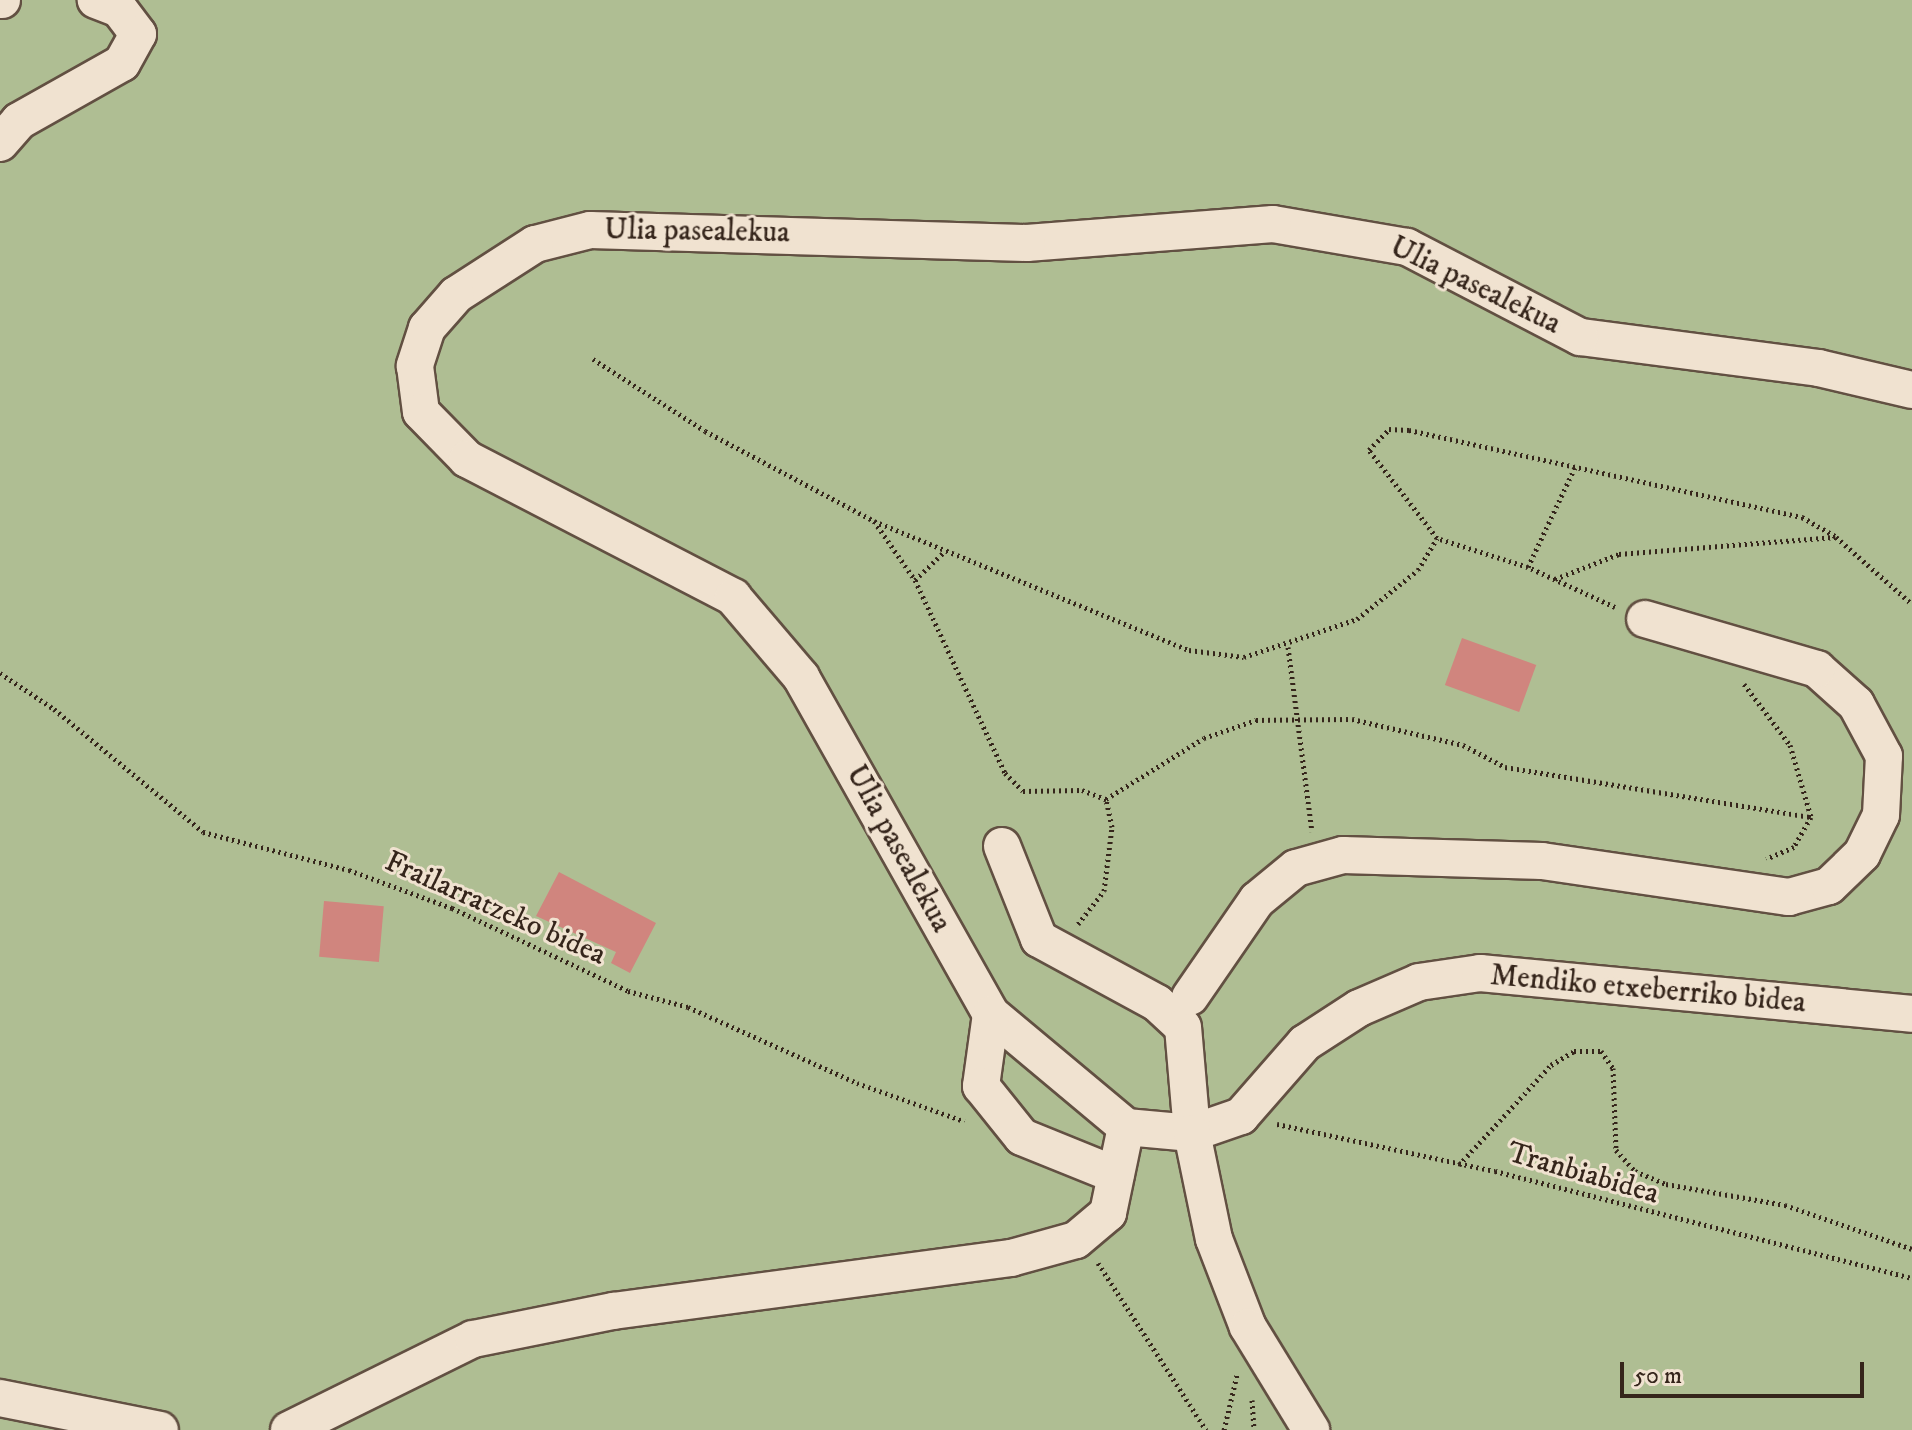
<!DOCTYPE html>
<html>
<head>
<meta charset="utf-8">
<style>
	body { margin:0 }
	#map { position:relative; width:1912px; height:1430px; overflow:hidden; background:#e8d3b6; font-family:"IM FELL DW Pica",serif }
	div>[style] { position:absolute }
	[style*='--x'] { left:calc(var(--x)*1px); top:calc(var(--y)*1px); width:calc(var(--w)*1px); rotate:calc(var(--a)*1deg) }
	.green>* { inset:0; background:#afbe93; transform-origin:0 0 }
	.building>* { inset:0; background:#d0857e; transform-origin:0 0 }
	.path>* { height:5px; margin-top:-2.5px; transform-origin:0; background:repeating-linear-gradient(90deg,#35251b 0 2px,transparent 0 6px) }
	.roads { filter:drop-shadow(2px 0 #625042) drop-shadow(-2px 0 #625042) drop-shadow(0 2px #625042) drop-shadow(0 -2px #625042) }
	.minor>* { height:36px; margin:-18px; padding:0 18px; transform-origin:18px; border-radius:18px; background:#f0e2d0 }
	span { translate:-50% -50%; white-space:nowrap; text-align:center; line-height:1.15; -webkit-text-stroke:6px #f0e2d0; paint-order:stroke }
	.street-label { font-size:30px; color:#35251b }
	.scale { position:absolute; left:1620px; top:1362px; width:244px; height:36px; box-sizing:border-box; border:4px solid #35251b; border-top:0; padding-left:10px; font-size:24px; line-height:28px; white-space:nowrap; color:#35251b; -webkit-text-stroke:6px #f0e2d0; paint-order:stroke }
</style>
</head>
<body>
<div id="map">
	<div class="green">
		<div style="left:0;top:0;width:1912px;height:1430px"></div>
	</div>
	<div class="building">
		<div style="left:1462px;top:638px;width:79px;height:50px;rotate:20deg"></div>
		<div style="clip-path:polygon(559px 872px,656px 923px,630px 973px,611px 963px,616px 952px,536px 916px)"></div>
		<div style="left:324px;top:901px;width:60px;height:56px;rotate:5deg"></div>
	</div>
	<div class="path">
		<div style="--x:593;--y:359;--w:133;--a:32.7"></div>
		<div style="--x:705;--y:431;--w:191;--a:28"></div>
		<div style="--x:874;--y:521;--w:340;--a:22.3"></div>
		<div style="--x:1189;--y:650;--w:55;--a:7.3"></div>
		<div style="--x:1244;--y:657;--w:119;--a:-18.6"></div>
		<div style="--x:1357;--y:619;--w:78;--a:-38.8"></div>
		<div style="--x:1418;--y:570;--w:37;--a:-59"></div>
		<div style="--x:874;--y:521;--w:72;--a:55.2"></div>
		<div style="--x:915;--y:580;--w:213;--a:65"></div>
		<div style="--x:1005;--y:773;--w:25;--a:45"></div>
		<div style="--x:1023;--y:791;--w:59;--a:-1"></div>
		<div style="--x:1082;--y:790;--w:26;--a:21"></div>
		<div style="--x:1528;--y:567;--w:110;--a:-64.8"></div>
		<div style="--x:1555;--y:579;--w:69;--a:-21.3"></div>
		<div style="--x:1619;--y:554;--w:217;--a:-4.5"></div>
		<div style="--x:915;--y:580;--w:40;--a:-44"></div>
		<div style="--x:1615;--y:607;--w:96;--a:-155.3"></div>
		<div style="--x:1528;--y:567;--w:96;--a:-162.3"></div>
		<div style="--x:1437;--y:538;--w:111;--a:-127.7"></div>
		<div style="--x:1369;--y:450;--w:29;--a:-46"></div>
		<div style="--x:1389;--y:429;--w:20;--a:3"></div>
		<div style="--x:1409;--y:430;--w:403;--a:12.5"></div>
		<div style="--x:1802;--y:517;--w:39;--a:30"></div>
		<div style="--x:1836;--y:537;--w:101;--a:41.4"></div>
		<div style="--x:1288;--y:647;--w:186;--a:82.6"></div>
		<div style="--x:0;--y:673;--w:65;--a:33.7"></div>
		<div style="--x:54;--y:709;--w:193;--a:39.5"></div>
		<div style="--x:203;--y:832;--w:151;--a:14.6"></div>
		<div style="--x:349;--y:870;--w:110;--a:20.3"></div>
		<div style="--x:452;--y:908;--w:195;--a:25.2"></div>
		<div style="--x:628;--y:991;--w:62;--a:14.9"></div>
		<div style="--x:688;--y:1007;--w:185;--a:24.2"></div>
		<div style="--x:857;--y:1083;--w:114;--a:19.6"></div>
		<div style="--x:1744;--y:684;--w:76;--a:53"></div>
		<div style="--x:1790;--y:745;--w:75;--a:73.7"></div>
		<div style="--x:1811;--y:817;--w:34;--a:120"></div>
		<div style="--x:1794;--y:847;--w:30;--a:157"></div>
		<div style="--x:1078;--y:924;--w:42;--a:-51.8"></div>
		<div style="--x:1104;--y:891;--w:64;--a:-82.9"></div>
		<div style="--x:1112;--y:827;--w:29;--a:-102"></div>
		<div style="--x:1106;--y:799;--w:115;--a:-31.9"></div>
		<div style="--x:1204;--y:738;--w:55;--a:-19.1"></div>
		<div style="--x:1256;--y:720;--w:96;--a:-0.6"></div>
		<div style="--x:1352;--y:719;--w:114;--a:13.2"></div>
		<div style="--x:1463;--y:745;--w:47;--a:27.6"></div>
		<div style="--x:1505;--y:767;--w:310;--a:9.3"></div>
		<div style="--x:1277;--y:1124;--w:223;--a:12.2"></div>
		<div style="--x:1495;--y:1171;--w:431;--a:14.4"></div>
		<div style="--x:1459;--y:1165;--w:136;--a:-47.4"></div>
		<div style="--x:1551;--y:1065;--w:27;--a:-31"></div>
		<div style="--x:1574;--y:1051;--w:27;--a:0"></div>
		<div style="--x:1601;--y:1051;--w:21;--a:55"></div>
		<div style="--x:1613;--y:1068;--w:82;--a:87.9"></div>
		<div style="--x:1616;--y:1150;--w:28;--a:48"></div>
		<div style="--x:1635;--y:1171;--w:34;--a:23"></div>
		<div style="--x:1666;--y:1184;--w:121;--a:10"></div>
		<div style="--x:1785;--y:1205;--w:134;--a:19.1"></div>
		<div style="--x:1098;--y:1263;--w:199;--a:57.1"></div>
		<div style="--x:1252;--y:1400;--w:30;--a:86"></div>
		<div style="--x:1224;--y:1430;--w:57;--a:-76.7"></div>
	</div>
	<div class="roads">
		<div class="minor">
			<div style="--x:0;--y:0;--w:2;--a:0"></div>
			<div style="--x:0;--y:143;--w:29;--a:-49"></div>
			<div style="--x:19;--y:121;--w:118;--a:-29.4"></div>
			<div style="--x:122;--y:63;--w:33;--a:-61"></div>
			<div style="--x:138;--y:34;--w:31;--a:-127"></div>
			<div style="--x:119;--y:9;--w:25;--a:-159"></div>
			<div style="--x:1912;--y:390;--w:96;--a:-166.7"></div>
			<div style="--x:1819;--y:368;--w:241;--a:-172.6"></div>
			<div style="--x:1580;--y:337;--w:195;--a:-152.5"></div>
			<div style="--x:1407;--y:247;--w:136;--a:-170.3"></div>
			<div style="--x:1273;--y:224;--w:247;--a:175.6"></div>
			<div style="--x:1027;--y:243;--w:437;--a:-178.3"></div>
			<div style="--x:590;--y:230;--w:57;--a:165.7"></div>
			<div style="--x:535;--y:244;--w:94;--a:147.2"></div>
			<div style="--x:456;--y:295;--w:44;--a:131.3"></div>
			<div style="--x:427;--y:328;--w:40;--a:108"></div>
			<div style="--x:415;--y:366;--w:46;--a:82.6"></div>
			<div style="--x:421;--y:412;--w:66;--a:45.6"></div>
			<div style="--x:467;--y:459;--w:300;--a:27.4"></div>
			<div style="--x:733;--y:597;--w:105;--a:49.6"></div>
			<div style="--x:801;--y:677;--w:387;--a:60.6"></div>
			<div style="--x:991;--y:1014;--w:176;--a:39.9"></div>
			<div style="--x:1126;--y:1127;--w:66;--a:5.2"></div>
			<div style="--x:1192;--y:1133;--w:52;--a:-19.1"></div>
			<div style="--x:1241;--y:1116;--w:97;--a:-48.8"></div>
			<div style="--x:1305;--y:1043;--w:64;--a:-32.9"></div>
			<div style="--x:1359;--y:1008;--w:65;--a:-23.4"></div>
			<div style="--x:1419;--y:982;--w:62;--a:-8.4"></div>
			<div style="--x:1480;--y:973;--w:434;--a:5.4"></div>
			<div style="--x:1002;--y:846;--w:100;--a:68.3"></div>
			<div style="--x:1039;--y:939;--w:134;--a:28.5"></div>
			<div style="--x:1157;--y:1003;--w:35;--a:43"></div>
			<div style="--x:1183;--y:1027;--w:106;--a:85.1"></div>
			<div style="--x:1192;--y:1133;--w:108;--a:78.3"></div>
			<div style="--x:1214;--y:1239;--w:94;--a:68.9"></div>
			<div style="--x:1248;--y:1327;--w:121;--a:58.5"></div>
			<div style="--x:1190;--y:997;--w:118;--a:-55.4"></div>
			<div style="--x:1257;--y:900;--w:50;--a:-39.4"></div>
			<div style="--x:1296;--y:868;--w:49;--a:-15.5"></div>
			<div style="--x:1343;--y:855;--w:199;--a:1.7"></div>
			<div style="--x:1542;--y:861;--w:250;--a:8.3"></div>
			<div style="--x:1789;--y:897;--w:41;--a:-15.4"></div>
			<div style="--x:1829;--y:886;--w:46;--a:-44.1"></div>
			<div style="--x:1862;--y:854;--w:43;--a:-64"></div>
			<div style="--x:1881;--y:815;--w:59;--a:-87.1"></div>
			<div style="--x:1884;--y:756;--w:59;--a:-118.3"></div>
			<div style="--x:1856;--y:704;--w:52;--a:-138.1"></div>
			<div style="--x:1817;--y:669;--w:179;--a:-163.8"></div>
			<div style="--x:991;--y:1014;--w:73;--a:97.9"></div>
			<div style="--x:981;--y:1086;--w:65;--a:51.2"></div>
			<div style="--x:1022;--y:1137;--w:101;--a:22"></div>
			<div style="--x:0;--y:1398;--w:163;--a:11.3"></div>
			<div style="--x:289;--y:1430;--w:205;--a:-26.3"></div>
			<div style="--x:473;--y:1339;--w:143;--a:-11.3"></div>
			<div style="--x:613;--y:1311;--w:402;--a:-7.6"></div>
			<div style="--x:1011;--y:1258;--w:67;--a:-15.5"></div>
			<div style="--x:1076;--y:1240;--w:42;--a:-40.2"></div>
			<div style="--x:1108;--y:1213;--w:88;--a:-78.2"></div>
		</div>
	</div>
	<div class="street-label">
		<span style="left:697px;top:232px;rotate:1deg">Ulia pasealekua</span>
		<span style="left:1475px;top:286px;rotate:26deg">Ulia pasealekua</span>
		<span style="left:898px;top:849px;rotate:61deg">Ulia pasealekua</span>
		<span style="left:495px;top:909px;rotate:24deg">Frailarratzeko bidea</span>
		<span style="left:1648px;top:990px;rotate:5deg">Mendiko etxeberriko bidea</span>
		<span style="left:1583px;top:1174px;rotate:16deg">Tranbiabidea</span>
	</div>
	<div class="scale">50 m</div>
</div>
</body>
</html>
